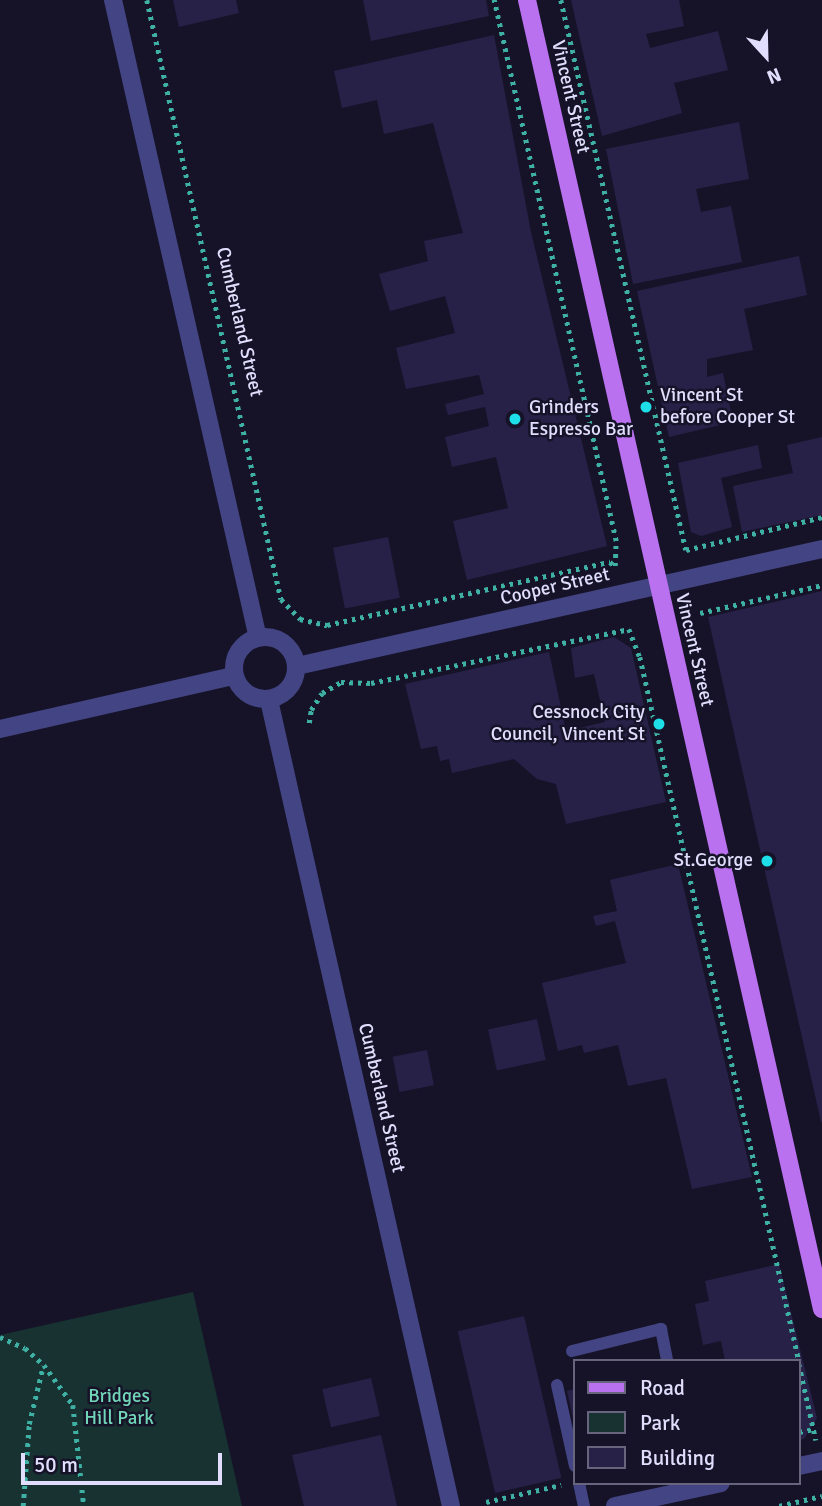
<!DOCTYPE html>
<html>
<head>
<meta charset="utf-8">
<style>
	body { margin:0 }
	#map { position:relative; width:822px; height:1506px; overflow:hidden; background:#161329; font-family:Signika,sans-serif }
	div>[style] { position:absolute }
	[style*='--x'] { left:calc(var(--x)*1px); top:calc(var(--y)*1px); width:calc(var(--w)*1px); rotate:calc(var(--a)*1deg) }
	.green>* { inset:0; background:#173230 }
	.building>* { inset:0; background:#272148; transform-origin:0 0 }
	.path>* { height:4.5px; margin-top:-2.25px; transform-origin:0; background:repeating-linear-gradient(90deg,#3eb0a4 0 3.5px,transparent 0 8.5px) }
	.service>* { height:12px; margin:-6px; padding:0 6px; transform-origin:6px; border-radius:6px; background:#434483 }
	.minor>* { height:18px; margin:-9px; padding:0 9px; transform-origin:9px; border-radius:9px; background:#434483 }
	.minor>.ring { margin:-9px; padding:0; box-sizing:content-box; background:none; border:18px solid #434483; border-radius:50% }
	.primary>* { height:18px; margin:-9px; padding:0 9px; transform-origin:9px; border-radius:9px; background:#ba71f0 }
	.dots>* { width:19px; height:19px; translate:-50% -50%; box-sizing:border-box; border:4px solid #161329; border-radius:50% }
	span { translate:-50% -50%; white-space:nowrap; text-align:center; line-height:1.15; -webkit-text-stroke:5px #161329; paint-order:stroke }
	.street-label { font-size:19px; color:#e0defc }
	.poi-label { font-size:19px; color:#e0defc }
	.left { translate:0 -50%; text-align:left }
	.right { translate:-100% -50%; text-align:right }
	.park-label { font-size:19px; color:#71d5b7 }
	.legend { position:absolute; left:573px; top:1359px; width:228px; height:126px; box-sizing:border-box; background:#161329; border:2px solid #67647d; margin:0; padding:9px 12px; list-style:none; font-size:21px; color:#e0defc }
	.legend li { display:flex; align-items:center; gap:14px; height:35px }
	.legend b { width:35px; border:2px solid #67647d }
	.north { position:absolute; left:731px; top:21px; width:70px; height:70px; -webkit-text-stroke:5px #161329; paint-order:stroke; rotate:158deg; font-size:19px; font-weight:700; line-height:28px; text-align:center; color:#e0defc }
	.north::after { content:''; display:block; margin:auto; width:24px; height:32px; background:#e0defc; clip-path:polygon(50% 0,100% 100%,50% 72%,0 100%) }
	.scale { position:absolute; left:21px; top:1453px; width:201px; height:32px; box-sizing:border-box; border:4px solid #e0defc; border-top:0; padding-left:9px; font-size:21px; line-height:24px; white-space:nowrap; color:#e0defc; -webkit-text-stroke:5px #161329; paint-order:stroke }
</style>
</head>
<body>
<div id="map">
	<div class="green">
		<div style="clip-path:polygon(193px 1292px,242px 1506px,0 1506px,0 1335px)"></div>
	</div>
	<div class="building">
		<div style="clip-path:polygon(173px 0,236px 0,239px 13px,179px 27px)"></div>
		<div style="clip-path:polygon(363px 0,486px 0,489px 16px,371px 41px)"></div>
		<div style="clip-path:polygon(571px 0,679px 0,684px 26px,646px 34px,650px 48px,718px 31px,728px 70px,674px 83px,682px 113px,602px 136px)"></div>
		<div style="clip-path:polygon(494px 35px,531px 232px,607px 546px,467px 580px,453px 521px,508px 508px,496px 457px,452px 467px,445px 437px,489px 426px,485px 407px,448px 415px,445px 404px,484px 394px,479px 375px,406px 389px,396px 348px,455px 333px,445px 296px,390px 311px,379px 274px,428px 261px,424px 241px,463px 233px,433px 123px,384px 134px,377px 100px,342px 108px,334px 71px)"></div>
		<div style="clip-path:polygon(739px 122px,749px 179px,696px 189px,701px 212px,731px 206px,742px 262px,633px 284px,606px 149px)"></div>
		<div style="clip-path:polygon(799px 256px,807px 295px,744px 309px,753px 350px,707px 359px,707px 377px,723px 373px,733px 422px,669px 437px,637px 291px)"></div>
		<div style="clip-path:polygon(822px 437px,822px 515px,742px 532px,733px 486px,793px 473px,787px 445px)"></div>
		<div style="clip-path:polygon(758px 445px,762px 468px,721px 478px,732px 527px,701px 536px,691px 532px,678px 463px)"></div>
		<div style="left:388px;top:537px;width:62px;height:56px;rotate:79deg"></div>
		<div style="clip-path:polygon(822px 591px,822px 1122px,821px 1122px,708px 617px)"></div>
		<div style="clip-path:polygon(614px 637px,631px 648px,666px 802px,566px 824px,556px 784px,537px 779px,514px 759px,452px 773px,449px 759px,440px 761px,437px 746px,421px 749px,405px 684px,549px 652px,566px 731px,605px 722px,594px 674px,575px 678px,571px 648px)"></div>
		<div style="clip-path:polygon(678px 864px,752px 1177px,692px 1189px,666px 1078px,628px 1086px,618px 1045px,584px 1053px,582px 1045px,558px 1051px,542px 983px,626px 963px,615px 921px,596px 926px,593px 916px,617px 911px,610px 880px)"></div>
		<div style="left:537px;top:1019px;width:42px;height:50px;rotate:78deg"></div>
		<div style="left:427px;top:1050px;width:36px;height:35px;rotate:79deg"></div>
		<div style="clip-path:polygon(779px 1264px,817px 1418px,804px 1439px,799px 1440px,799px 1361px,725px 1361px,721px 1341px,703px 1345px,695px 1304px,709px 1301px,705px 1281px)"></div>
		<div style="left:524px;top:1316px;width:166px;height:68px;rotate:77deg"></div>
		<div style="left:371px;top:1378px;width:39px;height:50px;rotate:77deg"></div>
		<div style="clip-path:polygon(575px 1389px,575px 1423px,574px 1423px,567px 1391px)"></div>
		<div style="clip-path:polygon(381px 1435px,397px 1506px,304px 1506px,292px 1455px)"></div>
	</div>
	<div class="path">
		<div style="--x:147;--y:0;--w:614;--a:77.39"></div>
		<div style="--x:281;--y:599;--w:28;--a:46"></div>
		<div style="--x:300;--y:619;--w:28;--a:13"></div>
		<div style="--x:327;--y:625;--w:290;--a:-12.6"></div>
		<div style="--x:610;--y:562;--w:6;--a:39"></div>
		<div style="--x:615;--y:566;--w:25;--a:-88"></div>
		<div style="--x:616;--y:541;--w:555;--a:-102.71"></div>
		<div style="--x:561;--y:0;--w:564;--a:77.2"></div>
		<div style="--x:686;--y:550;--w:140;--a:-13.6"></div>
		<div style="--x:700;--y:613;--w:125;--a:-12.9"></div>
		<div style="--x:309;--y:723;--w:13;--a:-81"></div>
		<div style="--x:311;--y:710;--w:20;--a:-57"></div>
		<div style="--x:322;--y:693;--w:22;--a:-30"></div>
		<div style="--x:341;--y:682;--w:30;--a:2"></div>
		<div style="--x:371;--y:683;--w:264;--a:-11.8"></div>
		<div style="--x:629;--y:629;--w:30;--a:69"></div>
		<div style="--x:640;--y:657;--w:722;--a:77.27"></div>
		<div style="--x:0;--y:1337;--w:27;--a:24"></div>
		<div style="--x:25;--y:1348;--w:25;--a:42"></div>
		<div style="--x:44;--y:1365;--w:49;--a:54.1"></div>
		<div style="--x:73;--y:1405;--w:102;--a:83.8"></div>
		<div style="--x:799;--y:1364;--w:78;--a:77.4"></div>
		<div style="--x:799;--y:1432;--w:15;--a:-11"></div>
		<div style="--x:486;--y:1502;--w:77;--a:-12.8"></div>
		<div style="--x:23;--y:1506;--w:82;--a:-85.8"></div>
		<div style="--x:29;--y:1424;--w:60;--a:-76.4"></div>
		<div style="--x:779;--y:1506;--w:44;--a:-13.1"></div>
	</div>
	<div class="service">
		<div style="--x:572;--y:1351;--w:92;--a:-13.9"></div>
		<div style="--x:661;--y:1329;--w:33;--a:79"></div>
		<div style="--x:557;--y:1385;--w:83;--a:77.5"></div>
		<div style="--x:579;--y:1483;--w:24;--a:78"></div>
	</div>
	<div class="minor">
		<div style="--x:113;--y:0;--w:654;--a:77.2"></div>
		<div class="ring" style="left:234px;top:637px;width:44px;height:44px"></div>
		<div style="--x:297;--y:666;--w:538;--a:-12.56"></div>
		<div style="--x:269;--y:700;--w:826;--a:77.28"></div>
		<div style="--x:0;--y:729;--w:240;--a:-12.8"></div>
		<div style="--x:799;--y:1466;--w:24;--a:-12"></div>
		<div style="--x:615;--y:1506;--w:108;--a:-12.2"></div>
	</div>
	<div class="primary">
		<div style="--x:527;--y:0;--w:1342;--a:77.3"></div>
	</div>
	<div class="dots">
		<div style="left:646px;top:407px;background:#1edee8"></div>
		<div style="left:515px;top:419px;background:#1edee8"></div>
		<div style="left:659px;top:724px;background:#1edee8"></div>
		<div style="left:767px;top:861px;background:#1edee8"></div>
	</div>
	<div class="street-label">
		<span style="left:570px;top:97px;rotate:77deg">Vincent Street</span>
		<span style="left:239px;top:322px;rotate:77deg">Cumberland Street</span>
		<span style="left:555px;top:587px;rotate:-13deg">Cooper Street</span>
		<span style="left:694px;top:650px;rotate:77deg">Vincent Street</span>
		<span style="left:381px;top:1098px;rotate:77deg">Cumberland Street</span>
	</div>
	<div class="poi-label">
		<span class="left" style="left:660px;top:407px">Vincent St<br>before Cooper St</span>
		<span class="left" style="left:529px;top:419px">Grinders<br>Espresso Bar</span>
		<span class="right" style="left:645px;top:724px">Cessnock City<br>Council, Vincent St</span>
		<span class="right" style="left:753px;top:861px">St.George</span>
	</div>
	<div class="park-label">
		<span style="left:119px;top:1408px">Bridges<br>Hill Park</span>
	</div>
	<ul class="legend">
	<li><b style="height:9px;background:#ba71f0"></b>Road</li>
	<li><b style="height:19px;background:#173230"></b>Park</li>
	<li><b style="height:19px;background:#272148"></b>Building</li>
	</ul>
	<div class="north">N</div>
	<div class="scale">50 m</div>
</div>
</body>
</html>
